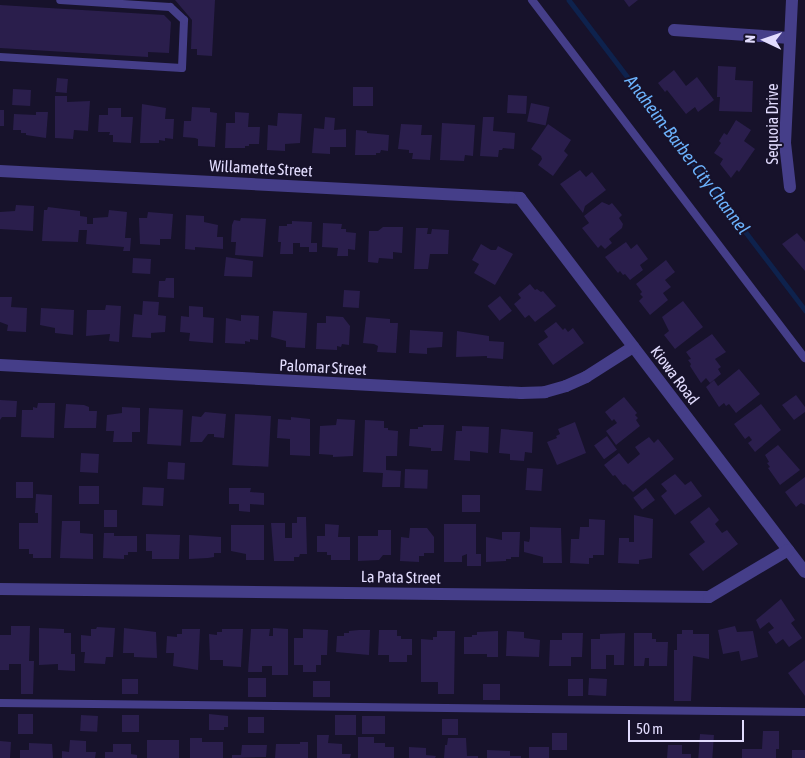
<!DOCTYPE html>
<html>
<head>
<meta charset="utf-8">
<style>
	body { margin:0 }
	#map { position:relative; width:805px; height:758px; overflow:hidden; background:#17122b; font-family:"Asap Condensed",sans-serif }
	div>[style] { position:absolute }
	[style*='--x'] { left:calc(var(--x)*1px); top:calc(var(--y)*1px); width:calc(var(--w)*1px); rotate:calc(var(--a)*1deg) }
	.stream>* { height:4.5px; margin:-2.25px; padding:0 2.25px; transform-origin:2.25px; border-radius:2.25px; background:#0e224d }
	.building>* { inset:0; background:#2a1e4c; transform-origin:0 0 }
	.service>* { height:8px; margin:-4px; padding:0 4px; transform-origin:4px; border-radius:4px; background:#453e89 }
	.minor>* { height:12px; margin:-6px; padding:0 6px; transform-origin:6px; border-radius:6px; background:#453e89 }
	span { translate:-50% -50%; white-space:nowrap; text-align:center; line-height:1.15; -webkit-text-stroke:4px #17122b; paint-order:stroke }
	.street-label { font-size:16px; color:#e2dcfe }
	.water-label { font-size:18px; color:#6cb2fc; font-style:italic }
	.north { position:absolute; left:740px; top:15px; width:50px; height:50px; -webkit-text-stroke:4px #17122b; paint-order:stroke; rotate:273deg; font-size:14px; font-weight:700; line-height:20px; text-align:center; color:#e2dcfe }
	.north::after { content:''; display:block; margin:auto; width:18px; height:22px; background:#e2dcfe; clip-path:polygon(50% 0,100% 100%,50% 72%,0 100%) }
	.scale { position:absolute; left:628px; top:720px; width:116px; height:22px; box-sizing:border-box; border:2px solid #e2dcfe; border-top:0; padding-left:6px; font-size:15px; line-height:18px; white-space:nowrap; color:#e2dcfe; -webkit-text-stroke:4px #17122b; paint-order:stroke }
</style>
</head>
<body>
<div id="map">
	<div class="stream">
		<div style="--x:569;--y:0;--w:390;--a:52.7"></div>
	</div>
	<div class="building">
		<div style="clip-path:polygon(175px 0,215px 0,212px 56px,197px 55px,197px 49px,191px 49px,192px 20px)"></div>
		<div style="clip-path:polygon(624px 0,638px 0,629px 7px)"></div>
		<div style="clip-path:polygon(0 5px,164px 15px,171px 22px,169px 53px,148px 52px,148px 57px,0 48px)"></div>
		<div style="clip-path:polygon(718px 66px,736px 67px,735px 80px,753px 81px,752px 112px,719px 111px,720px 97px,717px 97px)"></div>
		<div style="clip-path:polygon(674px 70px,686px 86px,697px 77px,714px 100px,698px 112px,695px 107px,686px 114px,667px 90px,665px 92px,658px 83px)"></div>
		<div style="left:57px;top:78px;width:11px;height:14px;rotate:5deg"></div>
		<div style="left:353px;top:87px;width:20px;height:19px"></div>
		<div style="left:13px;top:89px;width:18px;height:16px;rotate:3deg"></div>
		<div style="left:508px;top:95px;width:19px;height:18px;rotate:3deg"></div>
		<div style="clip-path:polygon(55px 96px,67px 96px,67px 102px,90px 101px,88px 131px,74px 130px,73px 139px,55px 138px)"></div>
		<div style="left:531px;top:103px;width:19px;height:19px;rotate:12deg"></div>
		<div style="clip-path:polygon(142px 104px,166px 108px,165px 119px,174px 119px,173px 139px,165px 138px,165px 141px,159px 140px,159px 143px,140px 143px)"></div>
		<div style="clip-path:polygon(192px 107px,210px 108px,210px 112px,217px 113px,215px 147px,198px 146px,198px 139px,195px 138px,183px 137px,184px 121px,191px 121px)"></div>
		<div style="clip-path:polygon(108px 108px,121px 108px,121px 117px,133px 117px,131px 143px,113px 142px,113px 135px,109px 135px,110px 132px,98px 132px,99px 115px,108px 115px)"></div>
		<div style="left:0;top:110px;width:4px;height:16px"></div>
		<div style="clip-path:polygon(36px 112px,48px 112px,46px 138px,26px 135px,26px 133px,21px 133px,21px 130px,13px 130px,14px 114px,36px 115px)"></div>
		<div style="clip-path:polygon(235px 112px,249px 113px,248px 127px,260px 127px,259px 144px,249px 144px,249px 146px,245px 146px,245px 148px,225px 148px,226px 123px,235px 123px)"></div>
		<div style="clip-path:polygon(278px 113px,302px 114px,300px 143px,285px 144px,285px 151px,267px 150px,268px 125px,277px 126px)"></div>
		<div style="clip-path:polygon(325px 117px,335px 118px,334px 130px,346px 129px,346px 147px,330px 147px,330px 154px,312px 153px,314px 128px,324px 129px)"></div>
		<div style="clip-path:polygon(483px 117px,494px 117px,493px 131px,515px 133px,514px 149px,503px 148px,502px 150px,499px 150px,498px 157px,480px 156px)"></div>
		<div style="clip-path:polygon(736px 120px,751px 130px,744px 141px,755px 149px,739px 172px,737px 170px,731px 178px,720px 164px,723px 159px,714px 153px,721px 143px,719px 141px,724px 133px,727px 135px)"></div>
		<div style="clip-path:polygon(442px 123px,475px 125px,473px 156px,465px 155px,464px 161px,440px 160px)"></div>
		<div style="clip-path:polygon(401px 124px,422px 125px,421px 135px,432px 135px,430px 160px,412px 159px,413px 153px,409px 153px,409px 150px,398px 149px)"></div>
		<div style="clip-path:polygon(548px 124px,571px 140px,564px 151px,568px 155px,553px 176px,538px 165px,542px 159px,541px 156px,531px 149px)"></div>
		<div style="clip-path:polygon(356px 130px,367px 131px,367px 133px,389px 135px,388px 151px,381px 150px,380px 153px,376px 153px,376px 155px,355px 155px)"></div>
		<div style="clip-path:polygon(580px 170px,586px 177px,592px 172px,606px 190px,585px 206px,583px 213px,560px 184px)"></div>
		<div style="clip-path:polygon(602px 202px,609px 205px,612px 203px,622px 215px,619px 218px,623px 224px,622px 228px,609px 239px,612px 243px,605px 249px,601px 245px,598px 248px,582px 228px,589px 223px,584px 216px)"></div>
		<div style="clip-path:polygon(16px 205px,34px 206px,33px 231px,0 229px,0 212px,15px 211px)"></div>
		<div style="clip-path:polygon(48px 207px,80px 211px,80px 216px,87px 217px,87px 224px,93px 224px,93px 218px,108px 217px,109px 210px,127px 212px,125px 238px,131px 238px,130px 251px,123px 251px,124px 247px,86px 244px,87px 230px,79px 230px,78px 242px,42px 241px,44px 210px,47px 210px)"></div>
		<div style="clip-path:polygon(148px 212px,173px 214px,171px 239px,160px 239px,160px 245px,140px 244px,139px 218px,147px 218px)"></div>
		<div style="clip-path:polygon(186px 215px,204px 216px,204px 222px,218px 225px,217px 237px,223px 237px,223px 249px,195px 247px,195px 250px,185px 249px)"></div>
		<div style="clip-path:polygon(241px 218px,266px 219px,263px 257px,235px 255px,236px 242px,231px 242px,232px 225px,234px 220px,240px 221px)"></div>
		<div style="clip-path:polygon(292px 221px,312px 222px,311px 243px,317px 243px,317px 252px,309px 252px,309px 247px,300px 247px,300px 243px,293px 243px,293px 254px,280px 254px,281px 242px,278px 242px,279px 226px,287px 226px,287px 224px,292px 224px)"></div>
		<div style="clip-path:polygon(323px 223px,342px 224px,341px 229px,346px 229px,346px 232px,356px 233px,355px 250px,348px 249px,348px 256px,337px 256px,338px 248px,322px 247px)"></div>
		<div style="clip-path:polygon(383px 227px,403px 227px,402px 253px,393px 252px,393px 259px,379px 258px,378px 263px,368px 262px,369px 231px,378px 231px)"></div>
		<div style="clip-path:polygon(416px 228px,428px 228px,427px 234px,431px 234px,432px 229px,449px 230px,448px 254px,430px 254px,428px 269px,414px 269px)"></div>
		<div style="clip-path:polygon(797px 233px,805px 242px,805px 271px,782px 244px)"></div>
		<div style="clip-path:polygon(626px 242px,631px 249px,637px 244px,648px 259px,640px 265px,643px 270px,630px 280px,625px 274px,623px 275px,620px 271px,618px 273px,605px 257px)"></div>
		<div style="clip-path:polygon(481px 244px,491px 250px,496px 250px,498px 246px,513px 254px,495px 285px,474px 273px,479px 264px,472px 260px)"></div>
		<div style="clip-path:polygon(226px 257px,253px 261px,252px 277px,224px 276px)"></div>
		<div style="left:133px;top:258px;width:18px;height:15px;rotate:3deg"></div>
		<div style="clip-path:polygon(666px 260px,675px 272px,665px 280px,671px 287px,663px 293px,668px 300px,650px 315px,639px 301px,643px 297px,640px 294px,642px 292px,636px 284px)"></div>
		<div style="clip-path:polygon(166px 278px,174px 278px,174px 298px,158px 297px,159px 281px,165px 281px)"></div>
		<div style="clip-path:polygon(530px 284px,535px 290px,537px 289px,541px 292px,543px 291px,556px 306px,535px 322px,529px 315px,525px 318px,514px 304px,521px 298px,518px 294px)"></div>
		<div style="left:344px;top:290px;width:16px;height:17px;rotate:4deg"></div>
		<div style="left:500px;top:296px;width:19px;height:16px;rotate:51deg"></div>
		<div style="clip-path:polygon(0 297px,12px 297px,11px 307px,27px 308px,26px 332px,7px 331px,8px 325px,0 322px)"></div>
		<div style="clip-path:polygon(143px 301px,159px 302px,158px 315px,166px 316px,165px 332px,151px 333px,151px 338px,132px 337px,134px 314px,142px 315px)"></div>
		<div style="clip-path:polygon(683px 301px,703px 327px,675px 349px,664px 335px,669px 331px,662px 317px)"></div>
		<div style="clip-path:polygon(106px 305px,121px 306px,119px 342px,109px 341px,110px 334px,86px 336px,87px 310px,105px 310px)"></div>
		<div style="clip-path:polygon(189px 306px,203px 307px,203px 317px,214px 318px,213px 343px,189px 341px,190px 333px,180px 332px,181px 316px,189px 317px)"></div>
		<div style="clip-path:polygon(41px 308px,74px 310px,73px 335px,55px 333px,55px 328px,40px 325px)"></div>
		<div style="clip-path:polygon(273px 311px,307px 313px,305px 348px,286px 347px,286px 341px,271px 337px)"></div>
		<div style="clip-path:polygon(241px 315px,259px 316px,258px 340px,250px 339px,250px 342px,245px 341px,245px 344px,225px 343px,226px 318px,241px 321px)"></div>
		<div style="clip-path:polygon(326px 316px,343px 317px,350px 326px,349px 345px,342px 344px,341px 347px,337px 346px,337px 350px,316px 349px,317px 323px,326px 323px)"></div>
		<div style="clip-path:polygon(366px 317px,390px 319px,390px 323px,398px 323px,396px 353px,377px 352px,378px 346px,374px 344px,363px 343px)"></div>
		<div style="clip-path:polygon(556px 322px,563px 330px,565px 328px,568px 332px,573px 328px,584px 343px,553px 365px,538px 344px,548px 337px,544px 331px)"></div>
		<div style="clip-path:polygon(410px 330px,443px 332px,442px 347px,427px 348px,427px 354px,409px 353px)"></div>
		<div style="clip-path:polygon(457px 331px,489px 336px,489px 341px,504px 342px,503px 359px,487px 358px,487px 356px,456px 357px)"></div>
		<div style="clip-path:polygon(712px 334px,726px 352px,715px 359px,721px 367px,718px 369px,721px 374px,710px 383px,706px 378px,701px 383px,690px 366px,691px 364px,688px 360px,691px 359px,686px 352px)"></div>
		<div style="clip-path:polygon(739px 369px,760px 394px,736px 413px,729px 404px,726px 406px,724px 403px,719px 407px,706px 387px,714px 380px,718px 386px)"></div>
		<div style="clip-path:polygon(796px 395px,805px 407px,805px 412px,794px 420px,782px 405px)"></div>
		<div style="clip-path:polygon(624px 397px,637px 413px,635px 415px,638px 418px,636px 420px,640px 426px,616px 445px,606px 431px,617px 423px,614px 419px,612px 421px,605px 412px)"></div>
		<div style="clip-path:polygon(0 400px,17px 401px,16px 417px,2px 417px,0 420px)"></div>
		<div style="clip-path:polygon(38px 403px,55px 403px,54px 438px,21px 437px,22px 410px,33px 410px,33px 407px,37px 408px)"></div>
		<div style="clip-path:polygon(66px 404px,84px 405px,89px 407px,89px 411px,97px 411px,96px 428px,64px 428px)"></div>
		<div style="clip-path:polygon(761px 404px,781px 430px,755px 452px,748px 443px,752px 440px,749px 436px,745px 439px,734px 424px)"></div>
		<div style="clip-path:polygon(122px 407px,140px 408px,140px 432px,132px 432px,132px 442px,113px 442px,114px 431px,106px 431px,107px 415px,122px 413px)"></div>
		<div style="left:149px;top:408px;width:34px;height:36px;rotate:3deg"></div>
		<div style="clip-path:polygon(205px 412px,226px 414px,224px 438px,214px 437px,214px 434px,208px 434px,202px 442px,190px 442px,192px 416px,201px 417px)"></div>
		<div style="left:235px;top:414px;width:36px;height:51px;rotate:3deg"></div>
		<div style="clip-path:polygon(291px 417px,310px 419px,310px 456px,290px 455px,290px 439px,277px 438px,278px 419px,291px 420px)"></div>
		<div style="clip-path:polygon(337px 419px,355px 420px,353px 456px,333px 457px,333px 455px,319px 454px,320px 426px,336px 425px)"></div>
		<div style="clip-path:polygon(365px 420px,384px 421px,384px 428px,388px 428px,388px 430px,398px 431px,397px 456px,386px 456px,386px 470px,401px 471px,400px 487px,382px 487px,383px 473px,363px 472px)"></div>
		<div style="clip-path:polygon(575px 422px,586px 453px,557px 465px,547px 442px,557px 438px,556px 436px,560px 434px,558px 429px)"></div>
		<div style="clip-path:polygon(423px 425px,444px 425px,442px 451px,431px 451px,431px 448px,409px 446px,410px 429px,418px 429px,418px 427px,423px 427px)"></div>
		<div style="clip-path:polygon(462px 426px,489px 427px,488px 453px,470px 451px,470px 461px,454px 460px,456px 431px,462px 431px)"></div>
		<div style="clip-path:polygon(501px 429px,533px 432px,532px 453px,525px 452px,524px 461px,510px 460px,510px 454px,499px 453px)"></div>
		<div style="left:607px;top:436px;width:17px;height:16px;rotate:54deg"></div>
		<div style="clip-path:polygon(649px 437px,654px 443px,658px 439px,674px 459px,633px 492px,625px 484px,623px 485px,615px 475px,613px 476px,604px 465px,619px 453px,628px 464px,640px 454px,635px 447px)"></div>
		<div style="clip-path:polygon(778px 445px,800px 470px,780px 485px,768px 468px,770px 467px,767px 463px,769px 462px,765px 455px)"></div>
		<div style="left:81px;top:453px;width:18px;height:19px;rotate:3deg"></div>
		<div style="left:168px;top:462px;width:17px;height:17px;rotate:3deg"></div>
		<div style="left:527px;top:468px;width:16px;height:22px;rotate:4deg"></div>
		<div style="left:405px;top:469px;width:23px;height:19px;rotate:2deg"></div>
		<div style="clip-path:polygon(675px 474px,685px 485px,691px 481px,702px 496px,675px 515px,661px 496px,667px 491px,661px 484px)"></div>
		<div style="clip-path:polygon(805px 477px,805px 505px,801px 503px,796px 507px,785px 492px)"></div>
		<div style="left:16px;top:482px;width:17px;height:16px"></div>
		<div style="left:79px;top:486px;width:20px;height:18px"></div>
		<div style="left:143px;top:487px;width:21px;height:18px;rotate:3deg"></div>
		<div style="clip-path:polygon(229px 488px,251px 488px,250px 492px,264px 493px,264px 505px,250px 504px,250px 512px,239px 511px,239px 504px,229px 504px)"></div>
		<div style="left:646px;top:488px;width:15px;height:16px;rotate:53deg"></div>
		<div style="clip-path:polygon(36px 494px,52px 495px,51px 558px,33px 558px,33px 554px,29px 554px,29px 549px,19px 549px,19px 523px,38px 523px,38px 513px,35px 513px)"></div>
		<div style="left:462px;top:495px;width:18px;height:17px"></div>
		<div style="clip-path:polygon(709px 507px,719px 520px,715px 524px,722px 533px,727px 530px,738px 544px,703px 571px,689px 554px,705px 542px,690px 522px)"></div>
		<div style="left:104px;top:510px;width:13px;height:17px"></div>
		<div style="clip-path:polygon(634px 515px,653px 519px,652px 558px,639px 560px,639px 564px,618px 563px,619px 538px,629px 538px,629px 542px,634px 542px)"></div>
		<div style="clip-path:polygon(297px 517px,306px 517px,307px 554px,300px 554px,299px 557px,294px 557px,294px 561px,274px 561px,271px 523px,285px 523px,285px 538px,292px 538px,292px 523px,297px 523px)"></div>
		<div style="clip-path:polygon(589px 519px,605px 520px,604px 555px,593px 555px,593px 558px,589px 558px,589px 564px,570px 563px,571px 539px,579px 539px,580px 527px,589px 527px)"></div>
		<div style="clip-path:polygon(62px 521px,80px 521px,80px 533px,93px 534px,93px 559px,60px 558px)"></div>
		<div style="clip-path:polygon(325px 524px,339px 525px,338px 537px,350px 537px,350px 560px,331px 560px,331px 555px,327px 555px,327px 552px,317px 552px,317px 536px,325px 536px)"></div>
		<div style="clip-path:polygon(444px 524px,476px 524px,476px 554px,481px 554px,481px 566px,467px 566px,467px 554px,462px 556px,462px 562px,444px 562px)"></div>
		<div style="clip-path:polygon(231px 525px,264px 525px,264px 560px,246px 560px,246px 554px,231px 551px)"></div>
		<div style="clip-path:polygon(530px 527px,561px 528px,562px 563px,543px 563px,543px 557px,524px 552px,524px 541px,529px 542px,530px 538px)"></div>
		<div style="clip-path:polygon(410px 528px,427px 528px,434px 537px,434px 553px,424px 553px,424px 556px,419px 556px,419px 562px,400px 561px,401px 537px,409px 538px)"></div>
		<div style="clip-path:polygon(378px 530px,391px 530px,391px 555px,383px 555px,379px 560px,358px 561px,358px 536px,378px 536px)"></div>
		<div style="clip-path:polygon(502px 532px,520px 532px,519px 557px,511px 557px,511px 559px,506px 559px,506px 561px,486px 562px,486px 537px,502px 540px)"></div>
		<div style="clip-path:polygon(104px 533px,114px 533px,114px 536px,137px 536px,137px 552px,128px 552px,128px 555px,124px 555px,124px 559px,103px 558px)"></div>
		<div style="clip-path:polygon(146px 534px,180px 535px,179px 559px,152px 559px,152px 551px,146px 551px)"></div>
		<div style="clip-path:polygon(189px 535px,221px 537px,221px 553px,214px 553px,214px 557px,208px 558px,189px 559px)"></div>
		<div style="clip-path:polygon(781px 599px,795px 620px,791px 623px,802px 638px,789px 647px,783px 639px,776px 644px,768px 632px,774px 628px,769px 622px,760px 629px,756px 620px)"></div>
		<div style="clip-path:polygon(11px 626px,30px 626px,29px 661px,34px 661px,33px 694px,21px 694px,21px 664px,9px 664px,9px 670px,0 670px,0 635px,11px 635px)"></div>
		<div style="clip-path:polygon(735px 626px,737px 632px,753px 631px,758px 657px,741px 661px,739px 651px,723px 654px,718px 630px)"></div>
		<div style="clip-path:polygon(97px 627px,115px 628px,113px 657px,106px 657px,105px 664px,84px 663px,85px 652px,81px 652px,81px 635px,91px 636px,91px 629px,96px 629px)"></div>
		<div style="clip-path:polygon(39px 628px,64px 629px,64px 633px,71px 633px,71px 654px,75px 654px,75px 671px,58px 670px,58px 664px,39px 665px)"></div>
		<div style="clip-path:polygon(124px 628px,156px 632px,157px 658px,134px 657px,134px 653px,123px 653px)"></div>
		<div style="clip-path:polygon(273px 628px,288px 629px,288px 675px,272px 675px,272px 666px,262px 666px,262px 672px,248px 672px,251px 629px,270px 629px,269px 636px,273px 636px)"></div>
		<div style="clip-path:polygon(182px 629px,200px 629px,198px 670px,173px 666px,174px 653px,166px 653px,167px 636px,177px 637px,177px 634px,182px 634px)"></div>
		<div style="clip-path:polygon(222px 629px,243px 629px,241px 667px,223px 666px,223px 660px,210px 660px,209px 634px,217px 635px,217px 632px,222px 632px)"></div>
		<div style="clip-path:polygon(303px 629px,328px 630px,327px 655px,321px 655px,321px 665px,316px 665px,316px 672px,303px 672px,303px 665px,294px 665px,294px 638px,303px 638px)"></div>
		<div style="clip-path:polygon(359px 630px,370px 630px,369px 655px,336px 652px,337px 636px,344px 636px,344px 633px,349px 633px,349px 631px)"></div>
		<div style="clip-path:polygon(379px 630px,397px 630px,397px 636px,401px 636px,401px 639px,412px 639px,412px 655px,407px 655px,407px 662px,389px 662px,389px 655px,378px 655px)"></div>
		<div style="clip-path:polygon(682px 630px,693px 630px,693px 634px,709px 634px,709px 659px,693px 656px,691px 701px,674px 701px,674px 650px,677px 650px,677px 634px,682px 634px)"></div>
		<div style="clip-path:polygon(437px 631px,455px 631px,454px 694px,438px 694px,438px 682px,421px 682px,421px 639px,433px 640px,433px 637px,437px 637px)"></div>
		<div style="clip-path:polygon(498px 631px,498px 657px,487px 657px,487px 654px,464px 654px,464px 637px,472px 637px,472px 635px,477px 635px,477px 632px)"></div>
		<div style="clip-path:polygon(507px 631px,524px 632px,524px 638px,540px 640px,539px 657px,506px 656px)"></div>
		<div style="clip-path:polygon(562px 633px,583px 633px,582px 657px,571px 657px,571px 666px,549px 666px,550px 640px,562px 640px)"></div>
		<div style="clip-path:polygon(625px 633px,624px 665px,614px 665px,614px 655px,606px 655px,606px 669px,591px 669px,591px 639px,600px 639px,600px 634px)"></div>
		<div style="clip-path:polygon(634px 633px,652px 633px,652px 639px,656px 639px,656px 642px,668px 642px,667px 666px,649px 666px,649px 658px,645px 658px,644px 666px,634px 666px)"></div>
		<div style="clip-path:polygon(805px 660px,805px 696px,788px 673px)"></div>
		<div style="left:248px;top:678px;width:18px;height:19px"></div>
		<div style="left:589px;top:678px;width:18px;height:17px;rotate:3deg"></div>
		<div style="left:122px;top:679px;width:16px;height:15px"></div>
		<div style="left:568px;top:679px;width:15px;height:17px"></div>
		<div style="left:313px;top:681px;width:17px;height:16px"></div>
		<div style="left:483px;top:684px;width:17px;height:16px"></div>
		<div style="left:18px;top:714px;width:15px;height:20px"></div>
		<div style="clip-path:polygon(209px 714px,228px 716px,228px 727px,224px 727px,224px 730px,209px 730px)"></div>
		<div style="left:81px;top:715px;width:17px;height:16px;rotate:3deg"></div>
		<div style="left:122px;top:715px;width:17px;height:17px"></div>
		<div style="left:335px;top:715px;width:21px;height:20px"></div>
		<div style="left:362px;top:716px;width:23px;height:18px"></div>
		<div style="left:248px;top:717px;width:16px;height:16px"></div>
		<div style="left:442px;top:719px;width:16px;height:16px"></div>
		<div style="clip-path:polygon(763px 731px,779px 731px,779px 749px,776px 749px,776px 758px,742px 758px,742px 749px,762px 749px)"></div>
		<div style="left:552px;top:733px;width:15px;height:17px"></div>
		<div style="left:700px;top:734px;width:14px;height:24px;rotate:4deg"></div>
		<div style="clip-path:polygon(317px 735px,329px 735px,328px 743px,342px 744px,342px 754px,351px 754px,350px 758px,317px 758px)"></div>
		<div style="clip-path:polygon(358px 737px,374px 737px,374px 743px,385px 743px,385px 747px,394px 747px,394px 758px,358px 758px)"></div>
		<div style="clip-path:polygon(190px 738px,202px 738px,202px 742px,223px 742px,223px 758px,190px 758px)"></div>
		<div style="clip-path:polygon(448px 738px,466px 738px,467px 756px,478px 756px,478px 758px,444px 758px,445px 745px,447px 745px)"></div>
		<div style="clip-path:polygon(70px 740px,86px 741px,86px 752px,96px 752px,95px 758px,62px 758px,62px 751px,69px 752px)"></div>
		<div style="left:147px;top:740px;width:32px;height:18px"></div>
		<div style="clip-path:polygon(0 741px,11px 742px,10px 758px,0 758px)"></div>
		<div style="clip-path:polygon(300px 742px,308px 742px,308px 758px,275px 758px,276px 744px,300px 744px)"></div>
		<div style="clip-path:polygon(29px 743px,52px 744px,53px 758px,20px 758px,20px 750px,29px 750px)"></div>
		<div style="clip-path:polygon(113px 744px,131px 744px,131px 754px,137px 755px,137px 758px,105px 758px,105px 752px,113px 752px)"></div>
		<div style="clip-path:polygon(242px 745px,267px 745px,266px 757px,232px 758px,232px 755px,241px 755px)"></div>
		<div style="clip-path:polygon(668px 745px,682px 745px,682px 754px,691px 754px,691px 758px,667px 758px)"></div>
		<div style="clip-path:polygon(409px 747px,426px 748px,426px 755px,436px 756px,435px 758px,409px 758px)"></div>
		<div style="left:529px;top:747px;width:20px;height:11px"></div>
		<div style="clip-path:polygon(487px 750px,510px 751px,510px 756px,521px 756px,521px 758px,487px 758px)"></div>
		<div style="left:792px;top:750px;width:13px;height:8px"></div>
	</div>
	<div class="service">
		<div style="--x:532;--y:0;--w:450;--a:52.7"></div>
		<div style="--x:0;--y:57;--w:182;--a:3.5"></div>
		<div style="--x:182;--y:68;--w:48;--a:-87.6"></div>
		<div style="--x:184;--y:20;--w:19;--a:-137"></div>
		<div style="--x:170;--y:7;--w:110;--a:-176.4"></div>
		<div style="--x:0;--y:703;--w:805;--a:0.64"></div>
	</div>
	<div class="minor">
		<div style="--x:674;--y:30;--w:116;--a:3.9"></div>
		<div style="--x:0;--y:171;--w:521;--a:2.97"></div>
		<div style="--x:520;--y:198;--w:470;--a:52.7"></div>
		<div style="--x:790;--y:187;--w:44;--a:-96.5"></div>
		<div style="--x:785;--y:143;--w:143;--a:-87.2"></div>
		<div style="--x:0;--y:365;--w:522;--a:3.08"></div>
		<div style="--x:521;--y:393;--w:24;--a:-2"></div>
		<div style="--x:545;--y:392;--w:22;--a:-16"></div>
		<div style="--x:566;--y:386;--w:22;--a:-24"></div>
		<div style="--x:586;--y:377;--w:56;--a:-32.6"></div>
		<div style="--x:0;--y:589;--w:709;--a:0.65"></div>
		<div style="--x:709;--y:597;--w:92;--a:-30.7"></div>
	</div>
	<div class="street-label">
		<span style="left:772px;top:124px;rotate:-90deg">Sequoia Drive</span>
		<span style="left:261px;top:168px;rotate:3deg">Willamette Street</span>
		<span style="left:323px;top:367px;rotate:3deg">Palomar Street</span>
		<span style="left:675px;top:375px;rotate:53deg">Kiowa Road</span>
		<span style="left:401px;top:577px;rotate:1deg">La Pata Street</span>
	</div>
	<div class="water-label">
		<span style="left:687px;top:155px;rotate:53deg">Anaheim-Barber City Channel</span>
	</div>
	<div class="north">N</div>
	<div class="scale">50 m</div>
</div>
</body>
</html>
